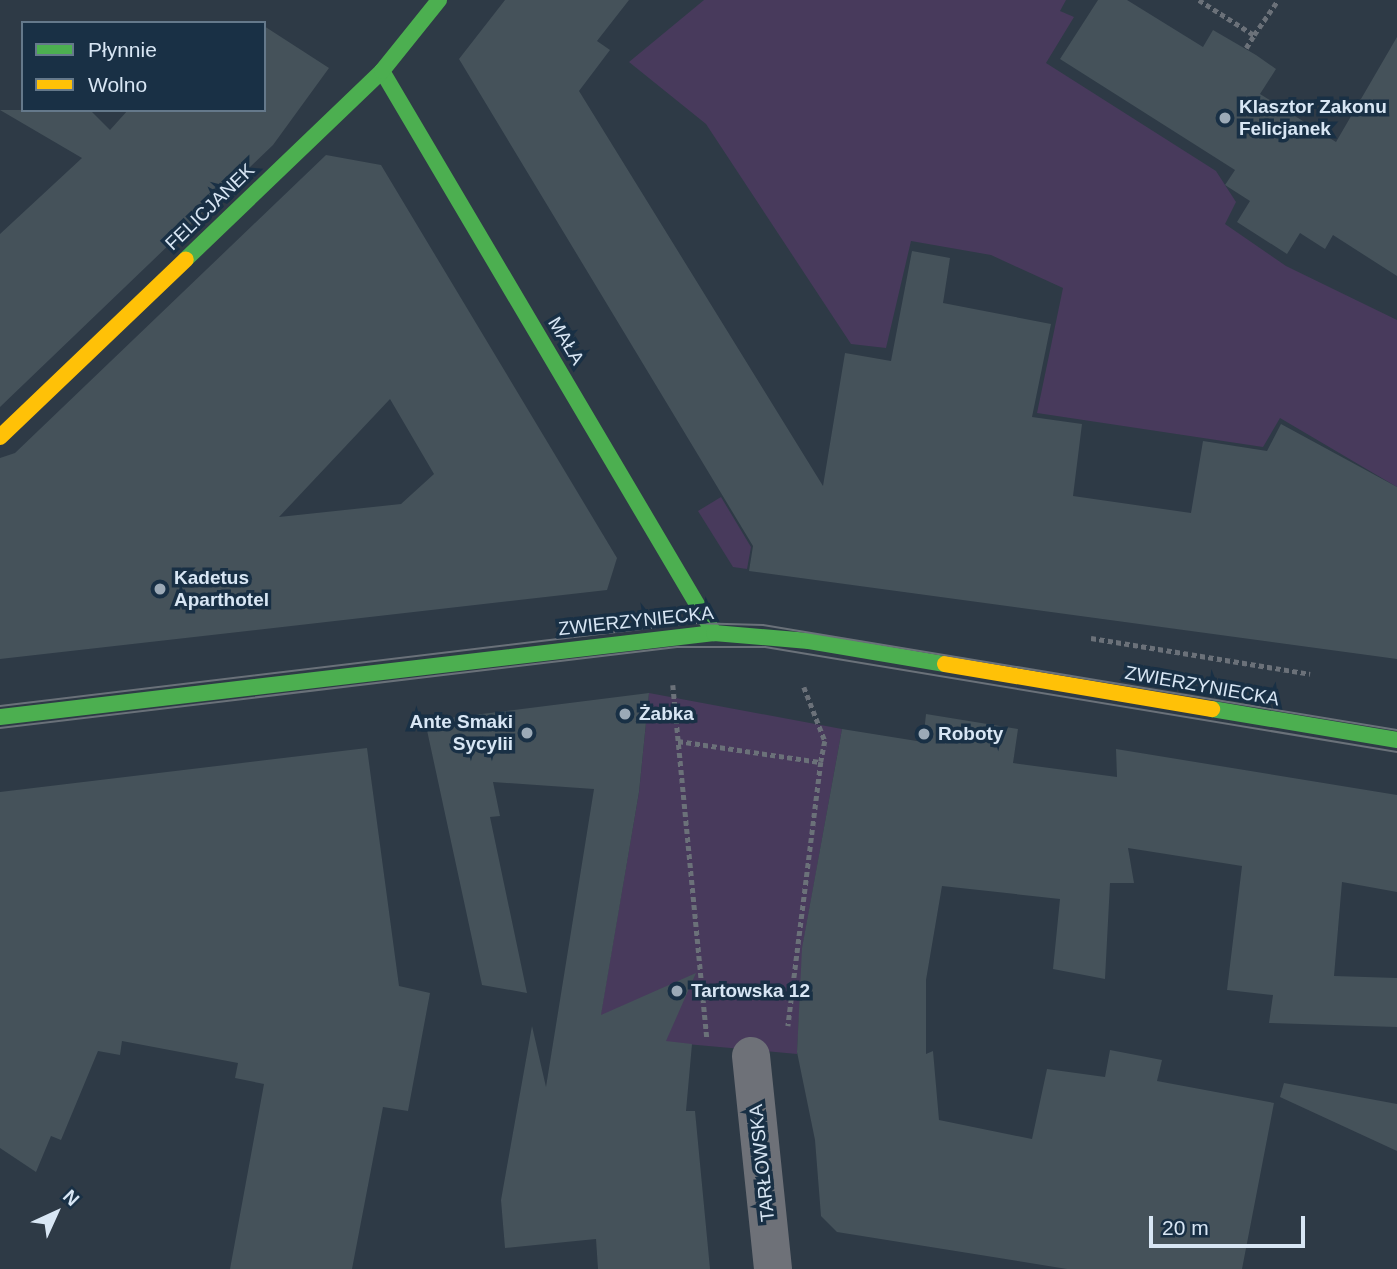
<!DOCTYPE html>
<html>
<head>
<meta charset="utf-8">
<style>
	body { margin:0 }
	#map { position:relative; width:1397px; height:1269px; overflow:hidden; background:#2e3a46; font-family:Arial,sans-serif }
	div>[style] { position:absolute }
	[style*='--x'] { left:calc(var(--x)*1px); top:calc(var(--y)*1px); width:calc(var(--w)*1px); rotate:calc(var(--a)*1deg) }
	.green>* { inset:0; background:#483a5c }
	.building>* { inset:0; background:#45525a }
	.path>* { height:4.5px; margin-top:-2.25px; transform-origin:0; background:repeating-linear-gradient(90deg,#6b7179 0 5px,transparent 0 8.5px) }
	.street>* { height:38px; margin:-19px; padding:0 19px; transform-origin:19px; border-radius:19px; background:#6e7178 }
	.fast>* { height:16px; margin:-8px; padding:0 8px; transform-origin:8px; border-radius:8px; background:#4caf50 }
	.slow>* { height:16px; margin:-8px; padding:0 8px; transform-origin:8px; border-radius:8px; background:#ffc107 }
	.tram>* { height:2px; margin:-1px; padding:0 1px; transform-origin:1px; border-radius:1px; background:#6a7179 }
	.dots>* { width:19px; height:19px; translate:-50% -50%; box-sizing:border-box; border:4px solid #193045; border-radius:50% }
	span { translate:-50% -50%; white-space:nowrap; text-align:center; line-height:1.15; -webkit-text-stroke:7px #193045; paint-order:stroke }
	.poi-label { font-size:19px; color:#d8e6f4; font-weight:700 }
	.left { translate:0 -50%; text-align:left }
	.right { translate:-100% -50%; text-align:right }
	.street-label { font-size:19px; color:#d8e6f4 }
	.legend { position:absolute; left:21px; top:21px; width:245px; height:91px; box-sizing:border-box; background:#193045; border:2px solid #65798b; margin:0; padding:9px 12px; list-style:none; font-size:21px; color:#d8e6f4 }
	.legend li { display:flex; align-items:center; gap:14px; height:35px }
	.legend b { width:35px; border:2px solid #65798b }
	.north { position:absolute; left:21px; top:1178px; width:70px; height:70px; -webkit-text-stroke:5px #193045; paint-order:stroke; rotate:45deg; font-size:19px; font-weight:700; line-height:28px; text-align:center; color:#d8e6f4 }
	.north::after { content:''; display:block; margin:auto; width:24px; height:32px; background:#d8e6f4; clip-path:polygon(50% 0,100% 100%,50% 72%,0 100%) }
	.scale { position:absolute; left:1149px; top:1216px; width:156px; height:32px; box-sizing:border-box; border:4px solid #d8e6f4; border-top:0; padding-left:9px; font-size:21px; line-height:24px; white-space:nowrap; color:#d8e6f4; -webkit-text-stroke:5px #193045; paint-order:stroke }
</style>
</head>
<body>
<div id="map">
	<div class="green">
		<div style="clip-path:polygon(704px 0,1066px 0,1060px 11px,1074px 17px,1046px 63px,1216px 171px,1236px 202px,1225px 224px,1286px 266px,1397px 320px,1397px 487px,1280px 418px,1263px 447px,1037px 413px,1063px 288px,991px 255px,911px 241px,886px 348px,851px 344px,706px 124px,629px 62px)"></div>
		<div style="clip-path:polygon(721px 497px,751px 547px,747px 569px,733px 567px,698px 511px)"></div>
		<div style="clip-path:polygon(649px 693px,842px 729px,803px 944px,797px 1054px,597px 1036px,639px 792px)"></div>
	</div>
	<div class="building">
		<div style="clip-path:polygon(505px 0,629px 0,597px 41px,610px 50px,579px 91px,823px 486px,845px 353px,891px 361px,912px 251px,950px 258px,943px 303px,1051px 324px,1032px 417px,1082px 424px,1073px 496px,1191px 513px,1203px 441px,1267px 451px,1281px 424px,1397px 487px,1397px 659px,749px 571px,753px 546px,459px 59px)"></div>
		<div style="clip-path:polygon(1098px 0,1127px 0,1203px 47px,1213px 30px,1256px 55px,1276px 69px,1260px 94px,1336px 142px,1397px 37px,1397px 276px,1333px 235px,1325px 249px,1300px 233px,1287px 254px,1237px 222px,1250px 201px,1225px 185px,1235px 170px,1060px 59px)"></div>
		<div style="clip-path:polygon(264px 26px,329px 68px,273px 145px,0 407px,0 234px,82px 158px,0 110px,90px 110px,110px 130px,128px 110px,264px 110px)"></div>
		<div style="clip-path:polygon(evenodd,326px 155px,381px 165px,617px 558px,607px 590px,0 659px,0 458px,15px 453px,326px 155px,390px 399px,434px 474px,401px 504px,279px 517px,390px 399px)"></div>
		<div style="clip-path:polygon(649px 693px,639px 792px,601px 1015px,696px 973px,666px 1041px,692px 1044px,686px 1111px,695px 1111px,710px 1269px,598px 1269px,596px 1239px,505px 1248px,501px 1200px,532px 1026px,546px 1087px,594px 789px,493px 782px,500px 816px,490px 817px,527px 993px,482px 985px,425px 721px)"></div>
		<div style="clip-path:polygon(926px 714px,1018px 729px,1013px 763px,1117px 777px,1116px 749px,1397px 795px,1397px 892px,1342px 882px,1334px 976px,1397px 978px,1397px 1027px,1269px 1023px,1273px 995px,1227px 990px,1242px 866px,1128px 848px,1134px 883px,1110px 883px,1105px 979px,1053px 969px,1060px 899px,942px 886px,926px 980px,926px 1054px,933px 1051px,939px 1120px,1032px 1139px,1047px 1069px,1105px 1077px,1110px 1050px,1162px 1060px,1157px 1081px,1274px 1103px,1242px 1269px,1067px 1269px,837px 1232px,821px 1216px,815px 1140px,797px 1052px,802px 948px,842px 729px,923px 742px)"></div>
		<div style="clip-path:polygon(367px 748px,399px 986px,430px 993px,408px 1111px,383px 1107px,352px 1269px,230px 1269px,264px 1084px,235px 1078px,238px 1063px,122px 1041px,120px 1055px,98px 1051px,61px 1140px,51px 1136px,36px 1172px,0 1148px,0 792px)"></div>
		<div style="clip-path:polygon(1284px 1083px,1397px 1104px,1397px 1151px,1280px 1097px)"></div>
	</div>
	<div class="path">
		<div style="--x:1199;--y:0;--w:65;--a:32.5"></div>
		<div style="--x:1254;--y:35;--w:42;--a:-55.6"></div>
		<div style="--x:1246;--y:48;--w:15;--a:-58"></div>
		<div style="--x:1091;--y:638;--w:222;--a:9.3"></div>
		<div style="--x:673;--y:685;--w:356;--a:84.5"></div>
		<div style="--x:804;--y:687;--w:58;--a:68.7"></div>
		<div style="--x:825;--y:741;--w:21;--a:101"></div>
		<div style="--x:678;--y:741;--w:145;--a:8.4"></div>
		<div style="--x:821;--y:762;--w:266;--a:97.1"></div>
	</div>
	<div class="street">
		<div style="--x:751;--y:1056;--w:214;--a:84.1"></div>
	</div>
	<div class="fast">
		<div style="--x:382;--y:71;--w:653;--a:59.43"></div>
		<div style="--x:186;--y:259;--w:272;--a:-43.8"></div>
		<div style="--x:382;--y:71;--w:91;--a:-51.2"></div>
		<div style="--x:1212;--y:709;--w:188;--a:9.5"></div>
		<div style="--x:0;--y:717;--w:719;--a:-6.71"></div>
		<div style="--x:714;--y:633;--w:95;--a:4.8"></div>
		<div style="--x:809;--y:641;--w:138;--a:9.6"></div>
	</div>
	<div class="slow">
		<div style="--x:0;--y:437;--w:257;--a:-43.7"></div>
		<div style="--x:945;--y:664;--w:271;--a:9.6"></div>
	</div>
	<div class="tram">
		<div style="--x:0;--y:706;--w:696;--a:-6.85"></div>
		<div style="--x:691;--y:623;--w:72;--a:1.6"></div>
		<div style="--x:763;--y:625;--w:643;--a:9.4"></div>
		<div style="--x:0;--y:728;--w:682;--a:-6.82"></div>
		<div style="--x:677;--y:647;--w:88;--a:0"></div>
		<div style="--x:765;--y:647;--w:641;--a:9.43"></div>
	</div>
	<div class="dots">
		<div style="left:1225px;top:118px;background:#9caab7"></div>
		<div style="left:160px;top:589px;background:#9caab7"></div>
		<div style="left:625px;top:714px;background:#9caab7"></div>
		<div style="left:527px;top:733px;background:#9caab7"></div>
		<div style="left:924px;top:734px;background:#9caab7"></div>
		<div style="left:677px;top:991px;background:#9caab7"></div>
	</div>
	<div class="poi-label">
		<span class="left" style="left:1239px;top:118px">Klasztor Zakonu<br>Felicjanek</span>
		<span class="left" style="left:174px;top:589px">Kadetus<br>Aparthotel</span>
		<span class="left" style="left:639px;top:714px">Żabka</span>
		<span class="right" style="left:513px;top:733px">Ante Smaki<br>Sycylii</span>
		<span class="left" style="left:938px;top:734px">Roboty</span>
		<span class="left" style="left:691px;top:991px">Tartowska 12</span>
	</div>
	<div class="street-label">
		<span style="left:210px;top:207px;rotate:-44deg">FELICJANEK</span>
		<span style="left:566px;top:341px;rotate:59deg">MAŁA</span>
		<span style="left:636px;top:621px;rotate:-6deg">ZWIERZYNIECKA</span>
		<span style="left:1202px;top:686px;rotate:10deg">ZWIERZYNIECKA</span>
		<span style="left:762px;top:1163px;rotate:-96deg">TARŁOWSKA</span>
	</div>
	<ul class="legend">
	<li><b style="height:9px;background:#4caf50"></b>Płynnie</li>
	<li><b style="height:9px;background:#ffc107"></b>Wolno</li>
	</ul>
	<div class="north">N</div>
	<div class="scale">20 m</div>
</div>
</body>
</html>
